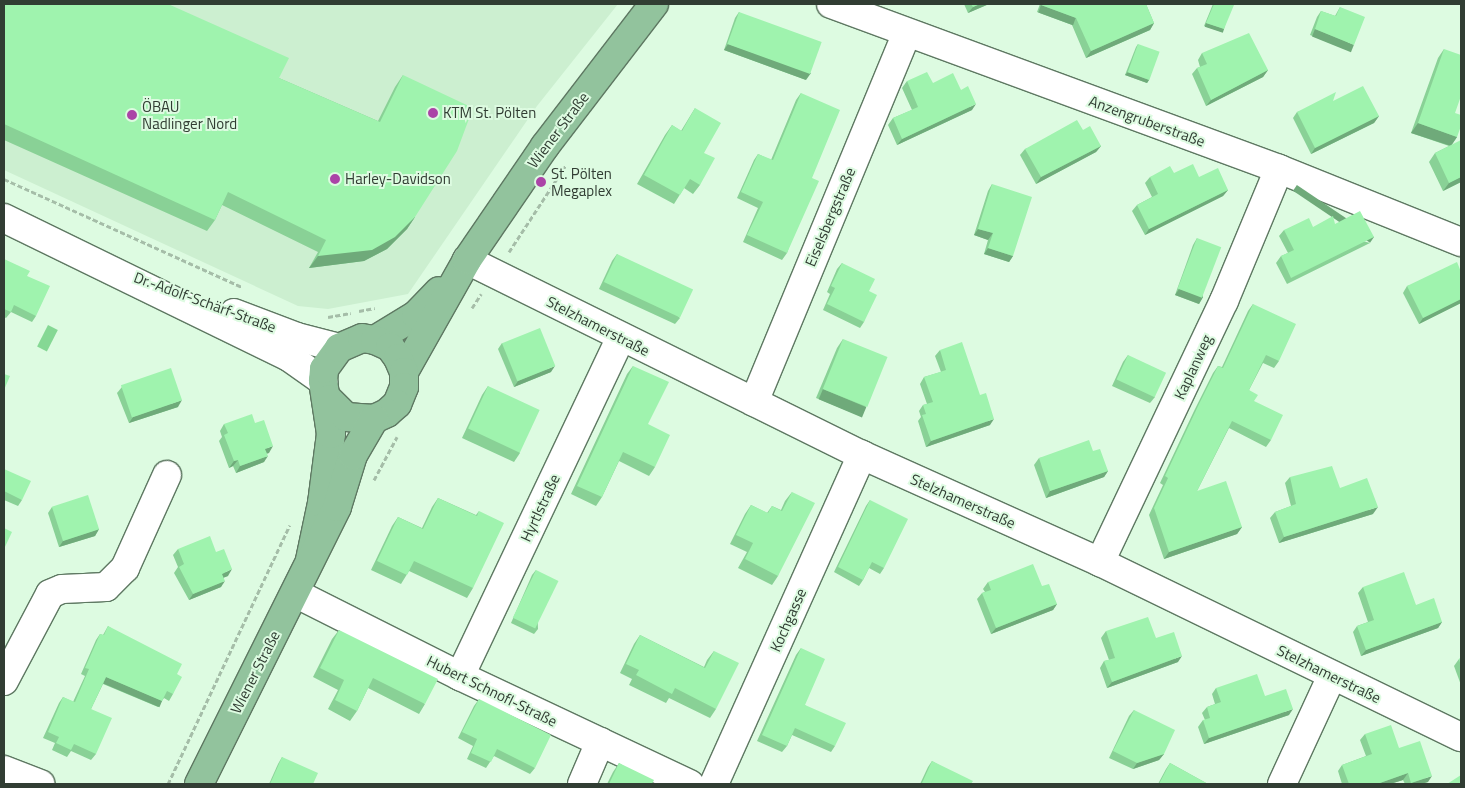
<!DOCTYPE html>
<html>
<head>
<meta charset="utf-8">
<style>
	body { margin:0 }
	#map { position:relative; width:1465px; height:788px; overflow:hidden; background:#ddfbe1; font-family:"Titillium Web",sans-serif }
	div>[style] { position:absolute }
	[style*='--x'] { left:calc(var(--x)*1px); top:calc(var(--y)*1px); width:calc(var(--w)*1px); rotate:calc(var(--a)*1deg) }
	.built>* { inset:0; background:#ccefd0 }
	.water>* { inset:0; background:#85d894; transform-origin:0 0 }
	.path>* { height:3px; margin-top:-1.5px; transform-origin:0; background:repeating-linear-gradient(90deg,#a5bda8 0 5px,transparent 0 7.5px) }
	.roads { filter:drop-shadow(1px 0 #5e7862) drop-shadow(-1px 0 #5e7862) drop-shadow(0 1px #5e7862) drop-shadow(0 -1px #5e7862) }
	.minor>* { height:28px; margin:-14px; padding:0 14px; transform-origin:14px; border-radius:14px; background:#fff }
	.major>* { height:28px; margin:-14px; padding:0 14px; transform-origin:14px; border-radius:14px; background:#92c39d }
	.wall>* { inset:0; background:#89d196 }
	.shaded-wall>* { inset:0; background:#6faa7a; transform-origin:0 0 }
	.building>* { inset:0; background:#9ff3ae; transform-origin:0 0 }
	.dots>* { width:14px; height:14px; translate:-50% -50%; box-sizing:border-box; border:2px solid #ddfbe1; border-radius:50% }
	span { translate:-50% -50%; white-space:nowrap; text-align:center; line-height:1.15; -webkit-text-stroke:4px #ddfbe1; paint-order:stroke }
	.poi-label { font-size:15px; color:#313d33 }
	.left { translate:0 -50%; text-align:left }
	.street-label { font-size:15px; color:#313d33 }
	.frame { position:absolute; inset:0; border:5px solid #313d33; pointer-events:none }
</style>
</head>
<body>
<div id="map">
	<div class="built">
		<div style="clip-path:polygon(4px 4px,618px 4px,537px 106px,408px 294px,328px 309px,298px 306px,4px 170px)"></div>
	</div>
	<div class="water">
		<div style="left:48px;top:325px;width:11px;height:24px;rotate:27deg"></div>
	</div>
	<div class="path">
		<div style="--x:4;--y:179;--w:261;--a:24.4"></div>
		<div style="--x:509;--y:252;--w:104;--a:-56.8"></div>
		<div style="--x:472;--y:308;--w:17;--a:-57"></div>
		<div style="--x:359;--y:311;--w:16;--a:-11"></div>
		<div style="--x:328;--y:317;--w:23;--a:-10"></div>
		<div style="--x:374;--y:480;--w:49;--a:-61.9"></div>
		<div style="--x:168;--y:784;--w:286;--a:-64.8"></div>
	</div>
	<div class="roads">
		<div class="minor">
			<div style="--x:831;--y:4;--w:477;--a:20.2"></div>
			<div style="--x:1279;--y:169;--w:196;--a:21.9"></div>
			<div style="--x:4;--y:218;--w:317;--a:26"></div>
			<div style="--x:289;--y:357;--w:42;--a:35.2"></div>
			<div style="--x:467;--y:260;--w:441;--a:26.3"></div>
			<div style="--x:862;--y:455;--w:261;--a:24.2"></div>
			<div style="--x:1100;--y:562;--w:401;--a:25.9"></div>
			<div style="--x:234;--y:313;--w:67;--a:20.9"></div>
			<div style="--x:297;--y:337;--w:43;--a:14.7"></div>
			<div style="--x:754;--y:402;--w:399;--a:-67.5"></div>
			<div style="--x:1100;--y:562;--w:289;--a:-64.6"></div>
			<div style="--x:1224;--y:301;--w:143;--a:-67.4"></div>
			<div style="--x:295;--y:593;--w:185;--a:26.7"></div>
			<div style="--x:460;--y:676;--w:254;--a:25.2"></div>
			<div style="--x:460;--y:676;--w:373;--a:-64.6"></div>
			<div style="--x:4;--y:681;--w:98;--a:-62.1"></div>
			<div style="--x:50;--y:594;--w:13;--a:-23"></div>
			<div style="--x:62;--y:589;--w:44;--a:-2.6"></div>
			<div style="--x:106;--y:587;--w:27;--a:-45"></div>
			<div style="--x:125;--y:568;--w:102;--a:-65.7"></div>
			<div style="--x:4;--y:770;--w:39;--a:21"></div>
			<div style="--x:582;--y:784;--w:46;--a:-66.8"></div>
			<div style="--x:714;--y:784;--w:361;--a:-65.8"></div>
			<div style="--x:1282;--y:784;--w:119;--a:-65.2"></div>
		</div>
		<div class="major">
			<div style="--x:375;--y:340;--w:48;--a:-31.4"></div>
			<div style="--x:416;--y:315;--w:33;--a:-46"></div>
			<div style="--x:404;--y:372;--w:129;--a:-60.6"></div>
			<div style="--x:467;--y:260;--w:138;--a:-55.6"></div>
			<div style="--x:545;--y:146;--w:179;--a:-52.5"></div>
			<div style="--x:310;--y:560;--w:58;--a:-78.1"></div>
			<div style="--x:322;--y:503;--w:70;--a:-82.6"></div>
			<div style="--x:331;--y:434;--w:54;--a:-98.6"></div>
			<div style="--x:323;--y:381;--w:12;--a:-85"></div>
			<div style="--x:324;--y:369;--w:26;--a:-54"></div>
			<div style="--x:339;--y:348;--w:25;--a:-23"></div>
			<div style="--x:362;--y:338;--w:13;--a:9"></div>
			<div style="--x:375;--y:340;--w:17;--a:25"></div>
			<div style="--x:390;--y:347;--w:14;--a:54"></div>
			<div style="--x:398;--y:358;--w:15;--a:67"></div>
			<div style="--x:404;--y:372;--w:15;--a:90"></div>
			<div style="--x:404;--y:387;--w:18;--a:112"></div>
			<div style="--x:397;--y:404;--w:13;--a:138"></div>
			<div style="--x:387;--y:413;--w:14;--a:155"></div>
			<div style="--x:374;--y:419;--w:28;--a:-176"></div>
			<div style="--x:346;--y:417;--w:25;--a:-135"></div>
			<div style="--x:199;--y:784;--w:309;--a:-63.5"></div>
			<div style="--x:337;--y:507;--w:54;--a:-72.9"></div>
			<div style="--x:353;--y:455;--w:42;--a:-59.7"></div>
		</div>
	</div>
	<div class="wall">
		<div style="clip-path:polygon(4px 4px,279px 78px,378px 121px,395px 87px,403px 75px,415px 217px,407px 229px,387px 249px,364px 261px,309px 268px,318px 252px,222px 205px,215px 220px,207px 231px,4px 140px)"></div>
		<div style="clip-path:polygon(964px 4px,989px 4px,968px 13px)"></div>
		<div style="clip-path:polygon(1040px 4px,1146px 4px,1154px 23px,1150px 30px,1086px 58px,1072px 25px,1037px 12px)"></div>
		<div style="clip-path:polygon(1213px 4px,1231px 4px,1224px 29px,1222px 32px,1204px 26px)"></div>
		<div style="clip-path:polygon(1340px 7px,1350px 51px,1310px 35px,1317px 17px,1321px 11px,1335px 16px)"></div>
		<div style="clip-path:polygon(739px 12px,806px 80px,724px 50px,735px 18px)"></div>
		<div style="clip-path:polygon(1138px 44px,1149px 80px,1147px 83px,1125px 75px,1136px 47px)"></div>
		<div style="clip-path:polygon(1444px 49px,1455px 113px,1457px 137px,1452px 144px,1461px 182px,1443px 191px,1429px 162px,1435px 153px,1449px 146px,1411px 133px,1438px 58px)"></div>
		<div style="clip-path:polygon(1202px 53px,1268px 70px,1263px 77px,1206px 106px,1192px 74px,1197px 68px,1200px 67px,1198px 60px)"></div>
		<div style="clip-path:polygon(907px 81px,933px 83px,961px 90px,972px 110px,897px 145px,888px 125px,893px 118px,912px 110px,902px 88px)"></div>
		<div style="clip-path:polygon(801px 93px,812px 178px,787px 253px,782px 260px,743px 242px,758px 208px,737px 198px,754px 160px,758px 154px,771px 160px,796px 100px)"></div>
		<div style="clip-path:polygon(1333px 101px,1379px 116px,1374px 123px,1311px 154px,1293px 118px,1297px 112px)"></div>
		<div style="clip-path:polygon(695px 108px,704px 153px,700px 185px,693px 194px,684px 188px,674px 204px,637px 184px,665px 135px,672px 125px,681px 131px)"></div>
		<div style="clip-path:polygon(1083px 130px,1101px 146px,1096px 152px,1036px 184px,1020px 155px,1025px 149px)"></div>
		<div style="clip-path:polygon(1174px 173px,1199px 177px,1228px 190px,1223px 196px,1145px 235px,1132px 211px,1137px 205px,1152px 197px,1145px 183px,1150px 177px)"></div>
		<div style="clip-path:polygon(992px 184px,1013px 256px,1009px 262px,984px 254px,988px 240px,974px 235px,988px 191px)"></div>
		<div style="clip-path:polygon(1313px 227px,1370px 243px,1287px 284px,1276px 263px,1281px 256px,1288px 253px,1279px 236px,1284px 230px)"></div>
		<div style="clip-path:polygon(1197px 238px,1203px 297px,1199px 304px,1175px 295px,1193px 245px)"></div>
		<div style="clip-path:polygon(617px 254px,680px 318px,675px 324px,599px 289px,612px 261px)"></div>
		<div style="clip-path:polygon(4px 259px,27px 276px,36px 316px,32px 322px,11px 312px,6px 318px,4px 317px)"></div>
		<div style="clip-path:polygon(842px 263px,869px 291px,864px 322px,860px 328px,823px 310px,830px 294px,827px 292px,837px 269px)"></div>
		<div style="clip-path:polygon(1461px 272px,1461px 303px,1419px 324px,1403px 293px,1407px 286px)"></div>
		<div style="clip-path:polygon(1253px 304px,1279px 361px,1274px 368px,1263px 363px,1249px 390px,1271px 440px,1266px 447px,1229px 428px,1197px 491px,1242px 527px,1237px 534px,1164px 559px,1149px 515px,1163px 485px,1160px 483px,1194px 411px,1213px 373px,1218px 366px,1222px 367px,1248px 311px)"></div>
		<div style="clip-path:polygon(843px 339px,866px 407px,860px 416px,816px 398px,837px 348px)"></div>
		<div style="clip-path:polygon(502px 343px,551px 372px,514px 387px,498px 349px)"></div>
		<div style="clip-path:polygon(940px 350px,990px 425px,926px 447px,918px 421px,921px 417px,919px 411px,923px 405px,927px 404px,920px 384px,924px 377px,941px 372px,935px 356px)"></div>
		<div style="clip-path:polygon(1128px 355px,1155px 397px,1150px 403px,1112px 386px,1123px 362px)"></div>
		<div style="clip-path:polygon(633px 366px,648px 424px,655px 467px,649px 476px,619px 461px,602px 497px,596px 506px,571px 494px,627px 374px)"></div>
		<div style="clip-path:polygon(488px 386px,520px 453px,514px 462px,462px 438px,482px 395px)"></div>
		<div style="clip-path:polygon(122px 387px,178px 407px,129px 423px,117px 393px)"></div>
		<div style="clip-path:polygon(255px 423px,269px 453px,267px 453px,264px 462px,236px 473px,233px 466px,229px 468px,219px 441px,222px 437px,220px 431px,224px 424px)"></div>
		<div style="clip-path:polygon(1093px 451px,1108px 471px,1104px 477px,1046px 498px,1034px 465px,1039px 458px)"></div>
		<div style="clip-path:polygon(4px 469px,22px 500px,18px 506px,4px 500px)"></div>
		<div style="clip-path:polygon(1290px 477px,1340px 488px,1373px 514px,1279px 543px,1270px 518px,1275px 512px,1291px 506px,1285px 483px)"></div>
		<div style="clip-path:polygon(792px 492px,778px 576px,772px 585px,738px 568px,747px 552px,730px 544px,745px 514px,751px 505px,767px 513px,772px 506px,781px 510px,785px 501px)"></div>
		<div style="clip-path:polygon(438px 498px,476px 515px,479px 511px,473px 588px,467px 598px,409px 571px,401px 584px,371px 570px,392px 526px,398px 517px,422px 528px,432px 507px)"></div>
		<div style="clip-path:polygon(870px 500px,884px 568px,880px 574px,869px 568px,863px 580px,859px 586px,834px 572px,866px 506px)"></div>
		<div style="clip-path:polygon(52px 507px,99px 529px,95px 536px,59px 547px,48px 513px)"></div>
		<div style="clip-path:polygon(178px 549px,216px 552px,228px 576px,224px 577px,221px 587px,189px 600px,174px 573px,178px 567px,173px 555px)"></div>
		<div style="clip-path:polygon(536px 570px,538px 629px,534px 634px,511px 623px,532px 575px)"></div>
		<div style="clip-path:polygon(988px 582px,1057px 604px,1053px 610px,991px 634px,977px 599px,982px 593px,985px 592px,983px 589px)"></div>
		<div style="clip-path:polygon(1363px 587px,1416px 605px,1442px 622px,1438px 628px,1361px 656px,1353px 632px,1357px 626px,1368px 622px,1358px 593px)"></div>
		<div style="clip-path:polygon(108px 626px,177px 674px,173px 694px,169px 701px,164px 698px,158px 707px,103px 684px,91px 709px,96px 754px,91px 760px,71px 751px,67px 757px,52px 750px,55px 743px,43px 738px,59px 703px,63px 697px,73px 702px,85px 676px,81px 674px,96px 640px,100px 634px,103px 635px)"></div>
		<div style="clip-path:polygon(339px 630px,425px 704px,419px 714px,368px 688px,357px 711px,350px 721px,328px 709px,338px 690px,313px 677px,332px 639px)"></div>
		<div style="clip-path:polygon(1106px 631px,1156px 638px,1178px 662px,1107px 688px,1100px 668px,1104px 661px,1109px 660px,1101px 638px)"></div>
		<div style="clip-path:polygon(640px 635px,704px 667px,707px 660px,714px 651px,716px 709px,710px 718px,669px 698px,666px 703px,629px 685px,632px 679px,620px 673px,634px 644px)"></div>
		<div style="clip-path:polygon(801px 648px,805px 705px,835px 746px,831px 752px,792px 735px,787px 746px,782px 752px,757px 741px,796px 655px)"></div>
		<div style="clip-path:polygon(1461px 658px,1461px 685px,1454px 666px,1459px 659px)"></div>
		<div style="clip-path:polygon(1216px 688px,1265px 696px,1289px 715px,1204px 744px,1198px 727px,1203px 720px,1205px 720px,1202px 713px,1207px 707px,1215px 704px,1212px 694px)"></div>
		<div style="clip-path:polygon(479px 699px,535px 768px,530px 774px,494px 756px,486px 768px,467px 759px,473px 746px,458px 738px,474px 706px)"></div>
		<div style="clip-path:polygon(1134px 710px,1164px 754px,1159px 760px,1133px 769px,1109px 758px,1129px 716px)"></div>
		<div style="clip-path:polygon(1365px 734px,1399px 748px,1428px 782px,1421px 784px,1405px 784px,1403px 780px,1390px 784px,1342px 784px,1338px 771px,1342px 765px,1366px 756px,1360px 740px)"></div>
		<div style="clip-path:polygon(282px 757px,313px 784px,269px 784px,278px 764px)"></div>
		<div style="clip-path:polygon(932px 761px,971px 784px,920px 784px,928px 767px)"></div>
		<div style="clip-path:polygon(619px 763px,652px 784px,607px 784px,613px 772px)"></div>
		<div style="clip-path:polygon(1170px 763px,1208px 784px,1158px 784px,1166px 769px)"></div>
	</div>
	<div class="shaded-wall">
		<div style="clip-path:polygon(980px 4px,989px 4px,968px 13px,973px 7px)"></div>
		<div style="left:1041px;top:5px;width:37px;height:8px;rotate:20deg"></div>
		<div style="clip-path:polygon(1154px 23px,1150px 30px,1086px 58px,1091px 51px)"></div>
		<div style="left:1206px;top:23px;width:19px;height:4px;rotate:18deg"></div>
		<div style="left:1315px;top:29px;width:42px;height:8px;rotate:22deg"></div>
		<div style="clip-path:polygon(728px 44px,811px 73px,806px 80px,724px 50px)"></div>
		<div style="clip-path:polygon(1268px 70px,1263px 77px,1206px 106px,1211px 100px)"></div>
		<div style="clip-path:polygon(1128px 72px,1149px 80px,1147px 83px,1125px 75px)"></div>
		<div style="clip-path:polygon(976px 104px,972px 110px,897px 145px,902px 139px)"></div>
		<div style="clip-path:polygon(1379px 116px,1374px 123px,1311px 154px,1315px 148px)"></div>
		<div style="clip-path:polygon(1418px 123px,1457px 137px,1451px 146px,1411px 133px)"></div>
		<div style="clip-path:polygon(1101px 146px,1096px 152px,1036px 184px,1041px 177px)"></div>
		<div style="clip-path:polygon(1461px 177px,1461px 182px,1443px 191px,1449px 183px)"></div>
		<div style="clip-path:polygon(1228px 190px,1223px 196px,1145px 235px,1149px 229px)"></div>
		<div style="clip-path:polygon(415px 217px,407px 229px,387px 249px,364px 261px,309px 268px,318px 256px)"></div>
		<div style="clip-path:polygon(978px 229px,993px 233px,988px 240px,974px 235px)"></div>
		<div style="left:1374px;top:237px;width:7px;height:93px;rotate:124deg"></div>
		<div style="clip-path:polygon(988px 248px,1013px 256px,1009px 262px,984px 254px)"></div>
		<div style="clip-path:polygon(1179px 289px,1203px 297px,1199px 304px,1175px 295px)"></div>
		<div style="clip-path:polygon(1461px 299px,1461px 303px,1419px 324px,1423px 318px)"></div>
		<div style="clip-path:polygon(555px 366px,551px 372px,514px 387px,518px 381px)"></div>
		<div style="left:823px;top:389px;width:47px;height:11px;rotate:23deg"></div>
		<div style="clip-path:polygon(182px 400px,178px 407px,129px 423px,133px 417px)"></div>
		<div style="clip-path:polygon(994px 419px,990px 425px,926px 447px,931px 441px)"></div>
		<div style="clip-path:polygon(273px 446px,269px 453px,261px 456px,265px 449px)"></div>
		<div style="clip-path:polygon(268px 456px,264px 462px,236px 473px,240px 466px)"></div>
		<div style="clip-path:polygon(238px 460px,233px 466px,229px 468px,234px 461px)"></div>
		<div style="clip-path:polygon(1108px 471px,1104px 477px,1046px 498px,1050px 491px)"></div>
		<div style="clip-path:polygon(1378px 507px,1373px 514px,1279px 543px,1284px 537px)"></div>
		<div style="clip-path:polygon(1242px 527px,1237px 534px,1164px 559px,1169px 552px)"></div>
		<div style="clip-path:polygon(99px 529px,95px 536px,59px 547px,63px 541px)"></div>
		<div style="clip-path:polygon(232px 569px,228px 576px,218px 580px,222px 574px)"></div>
		<div style="clip-path:polygon(225px 581px,221px 587px,189px 600px,193px 594px)"></div>
		<div style="clip-path:polygon(1057px 604px,1053px 610px,991px 634px,996px 628px)"></div>
		<div style="clip-path:polygon(1442px 622px,1438px 628px,1361px 656px,1366px 650px)"></div>
		<div style="clip-path:polygon(1182px 656px,1178px 662px,1107px 688px,1112px 682px)"></div>
		<div style="left:106px;top:677px;width:61px;height:7px;rotate:23deg"></div>
		<div style="clip-path:polygon(1293px 709px,1289px 715px,1204px 744px,1209px 738px)"></div>
		<div style="clip-path:polygon(1164px 754px,1159px 760px,1133px 769px,1137px 763px)"></div>
		<div style="clip-path:polygon(1408px 773px,1403px 780px,1390px 784px,1377px 784px)"></div>
		<div style="clip-path:polygon(1432px 776px,1428px 782px,1421px 784px,1410px 784px,1411px 783px)"></div>
	</div>
	<div class="building">
		<div style="clip-path:polygon(4px 4px,168px 4px,289px 58px,279px 78px,380px 122px,403px 75px,473px 108px,457px 151px,415px 217px,395px 237px,372px 250px,318px 256px,326px 240px,228px 192px,215px 220px,4px 124px)"></div>
		<div style="clip-path:polygon(971px 4px,980px 4px,973px 7px)"></div>
		<div style="clip-path:polygon(1042px 4px,1146px 4px,1154px 23px,1091px 51px,1076px 18px,1041px 5px)"></div>
		<div style="clip-path:polygon(1214px 4px,1231px 4px,1234px 5px,1224px 29px,1206px 23px)"></div>
		<div style="clip-path:polygon(1340px 7px,1365px 17px,1354px 45px,1315px 29px,1321px 11px,1336px 16px)"></div>
		<div style="left:739px;top:12px;width:88px;height:34px;rotate:20deg"></div>
		<div style="clip-path:polygon(1249px 33px,1268px 70px,1211px 100px,1197px 68px,1207px 64px,1202px 53px)"></div>
		<div style="left:1138px;top:44px;width:23px;height:30px;rotate:20deg"></div>
		<div style="clip-path:polygon(1444px 49px,1461px 55px,1461px 96px,1455px 113px,1461px 115px,1461px 126px,1457px 137px,1418px 123px)"></div>
		<div style="clip-path:polygon(927px 72px,933px 83px,953px 73px,961px 90px,968px 86px,976px 104px,902px 139px,893px 118px,918px 107px,907px 81px)"></div>
		<div style="clip-path:polygon(1363px 86px,1379px 116px,1315px 148px,1297px 112px,1336px 92px,1333px 101px)"></div>
		<div style="clip-path:polygon(801px 93px,840px 110px,812px 178px,819px 181px,787px 253px,747px 235px,763px 202px,741px 192px,758px 154px,773px 160px)"></div>
		<div style="clip-path:polygon(695px 108px,721px 123px,704px 153px,715px 158px,700px 185px,690px 179px,680px 195px,644px 175px,672px 125px,682px 131px)"></div>
		<div style="clip-path:polygon(1077px 120px,1083px 130px,1090px 126px,1101px 146px,1041px 177px,1025px 149px)"></div>
		<div style="clip-path:polygon(1461px 140px,1461px 177px,1449px 183px,1435px 153px)"></div>
		<div style="clip-path:polygon(1193px 164px,1199px 177px,1218px 168px,1228px 190px,1149px 229px,1137px 205px,1158px 194px,1150px 177px,1170px 166px,1174px 173px)"></div>
		<div style="clip-path:polygon(992px 184px,1032px 197px,1013px 256px,988px 248px,993px 233px,978px 229px)"></div>
		<div style="clip-path:polygon(1360px 211px,1374px 237px,1291px 278px,1281px 256px,1294px 250px,1284px 230px,1309px 218px,1313px 227px,1333px 216px,1335px 224px)"></div>
		<div style="left:1197px;top:238px;width:26px;height:54px;rotate:21deg"></div>
		<div style="left:617px;top:254px;width:84px;height:31px;rotate:25deg"></div>
		<div style="clip-path:polygon(4px 259px,30px 271px,27px 276px,50px 286px,36px 316px,14px 305px,11px 312px,4px 309px)"></div>
		<div style="clip-path:polygon(1457px 262px,1461px 272px,1461px 299px,1423px 318px,1407px 286px)"></div>
		<div style="clip-path:polygon(842px 263px,875px 279px,869px 291px,877px 295px,864px 322px,827px 304px,835px 288px,831px 286px)"></div>
		<div style="clip-path:polygon(1253px 304px,1296px 324px,1279px 361px,1266px 355px,1249px 390px,1258px 395px,1254px 401px,1283px 415px,1271px 440px,1232px 421px,1197px 491px,1226px 481px,1242px 527px,1169px 552px,1154px 508px,1168px 478px,1165px 476px,1199px 404px,1218px 366px,1223px 368px)"></div>
		<div style="left:540px;top:328px;width:41px;height:41px;rotate:68deg"></div>
		<div style="left:843px;top:339px;width:48px;height:54px;rotate:22deg"></div>
		<div style="clip-path:polygon(962px 342px,980px 395px,986px 393px,994px 419px,931px 441px,922px 415px,926px 414px,923px 405px,933px 402px,924px 377px,946px 370px,940px 350px)"></div>
		<div style="left:1128px;top:355px;width:42px;height:27px;rotate:25deg"></div>
		<div style="clip-path:polygon(633px 366px,669px 382px,648px 424px,670px 435px,655px 467px,623px 452px,602px 497px,577px 486px)"></div>
		<div style="left:171px;top:368px;width:34px;height:53px;rotate:71deg"></div>
		<div style="clip-path:polygon(4px 374px,10px 376px,4px 390px)"></div>
		<div style="left:488px;top:386px;width:57px;height:47px;rotate:25deg"></div>
		<div style="clip-path:polygon(252px 414px,255px 423px,264px 420px,273px 446px,265px 449px,268px 456px,240px 466px,238px 460px,234px 461px,224px 435px,228px 433px,224px 424px)"></div>
		<div style="clip-path:polygon(1089px 440px,1093px 451px,1100px 449px,1108px 471px,1050px 491px,1039px 458px)"></div>
		<div style="clip-path:polygon(1332px 466px,1340px 488px,1367px 478px,1378px 507px,1284px 537px,1275px 512px,1296px 504px,1290px 477px)"></div>
		<div style="clip-path:polygon(4px 469px,31px 481px,22px 500px,4px 491px)"></div>
		<div style="clip-path:polygon(792px 492px,815px 503px,778px 576px,745px 559px,753px 543px,736px 535px,751px 505px,768px 513px,772px 506px,782px 511px)"></div>
		<div style="left:88px;top:495px;width:36px;height:38px;rotate:72deg"></div>
		<div style="clip-path:polygon(438px 498px,477px 516px,479px 511px,504px 523px,473px 588px,414px 561px,407px 575px,377px 561px,398px 517px,423px 529px)"></div>
		<div style="clip-path:polygon(870px 500px,908px 519px,884px 568px,872px 562px,863px 580px,838px 567px)"></div>
		<div style="clip-path:polygon(4px 528px,12px 532px,4px 549px)"></div>
		<div style="clip-path:polygon(210px 536px,216px 552px,224px 549px,232px 569px,222px 574px,225px 581px,193px 594px,179px 567px,184px 564px,178px 549px)"></div>
		<div style="clip-path:polygon(1033px 564px,1042px 586px,1049px 584px,1057px 604px,996px 628px,982px 593px,991px 590px,988px 582px)"></div>
		<div style="left:536px;top:570px;width:25px;height:53px;rotate:26deg"></div>
		<div style="clip-path:polygon(1404px 572px,1416px 605px,1434px 598px,1442px 622px,1366px 650px,1357px 626px,1374px 620px,1363px 587px)"></div>
		<div style="clip-path:polygon(1148px 617px,1156px 638px,1174px 632px,1182px 656px,1112px 682px,1104px 661px,1115px 658px,1106px 631px)"></div>
		<div style="clip-path:polygon(108px 626px,182px 664px,177px 674px,182px 677px,173px 694px,167px 691px,162px 701px,106px 677px,91px 709px,112px 718px,96px 754px,74px 744px,71px 750px,56px 743px,59px 737px,48px 732px,63px 697px,75px 702px,89px 669px,85px 668px,100px 634px,104px 635px)"></div>
		<div style="clip-path:polygon(339px 630px,438px 679px,425px 704px,373px 678px,357px 711px,335px 700px,344px 680px,320px 668px)"></div>
		<div style="clip-path:polygon(640px 635px,705px 668px,714px 651px,739px 663px,716px 709px,675px 688px,672px 694px,636px 675px,639px 670px,626px 664px)"></div>
		<div style="clip-path:polygon(801px 648px,825px 659px,805px 705px,846px 723px,835px 746px,795px 728px,787px 746px,762px 735px)"></div>
		<div style="clip-path:polygon(1461px 658px,1461px 666px,1459px 659px)"></div>
		<div style="clip-path:polygon(1257px 674px,1265px 696px,1286px 689px,1293px 709px,1209px 738px,1203px 720px,1210px 718px,1207px 707px,1221px 702px,1216px 688px)"></div>
		<div style="clip-path:polygon(479px 699px,551px 735px,535px 768px,497px 749px,491px 762px,471px 753px,477px 739px,462px 732px)"></div>
		<div style="clip-path:polygon(1134px 710px,1175px 730px,1164px 754px,1137px 763px,1113px 751px)"></div>
		<div style="clip-path:polygon(1391px 725px,1399px 748px,1420px 741px,1432px 776px,1411px 783px,1408px 773px,1377px 784px,1349px 784px,1342px 765px,1372px 754px,1365px 734px)"></div>
		<div style="clip-path:polygon(282px 757px,318px 773px,313px 784px,270px 784px)"></div>
		<div style="clip-path:polygon(932px 761px,973px 781px,971px 784px,925px 784px,922px 783px)"></div>
		<div style="clip-path:polygon(619px 763px,654px 780px,652px 784px,609px 784px)"></div>
		<div style="clip-path:polygon(1170px 763px,1208px 784px,1159px 784px)"></div>
		<div style="clip-path:polygon(1461px 775px,1461px 784px,1447px 784px)"></div>
	</div>
	<div class="dots">
		<div style="left:433px;top:113px;background:#ab44a7"></div>
		<div style="left:132px;top:115px;background:#ab44a7"></div>
		<div style="left:335px;top:179px;background:#ab44a7"></div>
		<div style="left:541px;top:182px;background:#ab44a7"></div>
	</div>
	<div class="poi-label">
		<span class="left" style="left:142px;top:115px">ÖBAU<br>Nadlinger Nord</span>
		<span class="left" style="left:443px;top:113px">KTM St. Pölten</span>
		<span class="left" style="left:551px;top:182px">St. Pölten<br>Megaplex</span>
		<span class="left" style="left:345px;top:179px">Harley-Davidson</span>
	</div>
	<div class="street-label">
		<span style="left:1147px;top:121px;rotate:20deg">Anzengruberstraße</span>
		<span style="left:558px;top:130px;rotate:-53deg">Wiener Straße</span>
		<span style="left:830px;top:217px;rotate:-67deg">Eiselsbergstraße</span>
		<span style="left:205px;top:302px;rotate:20deg">Dr.-Adolf-Schärf-Straße</span>
		<span style="left:598px;top:326px;rotate:27deg">Stelzhamerstraße</span>
		<span style="left:1193px;top:367px;rotate:-65deg">Kaplanweg</span>
		<span style="left:963px;top:501px;rotate:24deg">Stelzhamerstraße</span>
		<span style="left:540px;top:508px;rotate:-65deg">Hyrtlstraße</span>
		<span style="left:788px;top:620px;rotate:-66deg">Kochgasse</span>
		<span style="left:255px;top:672px;rotate:-63deg">Wiener Straße</span>
		<span style="left:1329px;top:674px;rotate:26deg">Stelzhamerstraße</span>
		<span style="left:492px;top:691px;rotate:26deg">Hubert Schnofl-Straße</span>
	</div>
	<div class="frame"></div>
</div>
</body>
</html>
